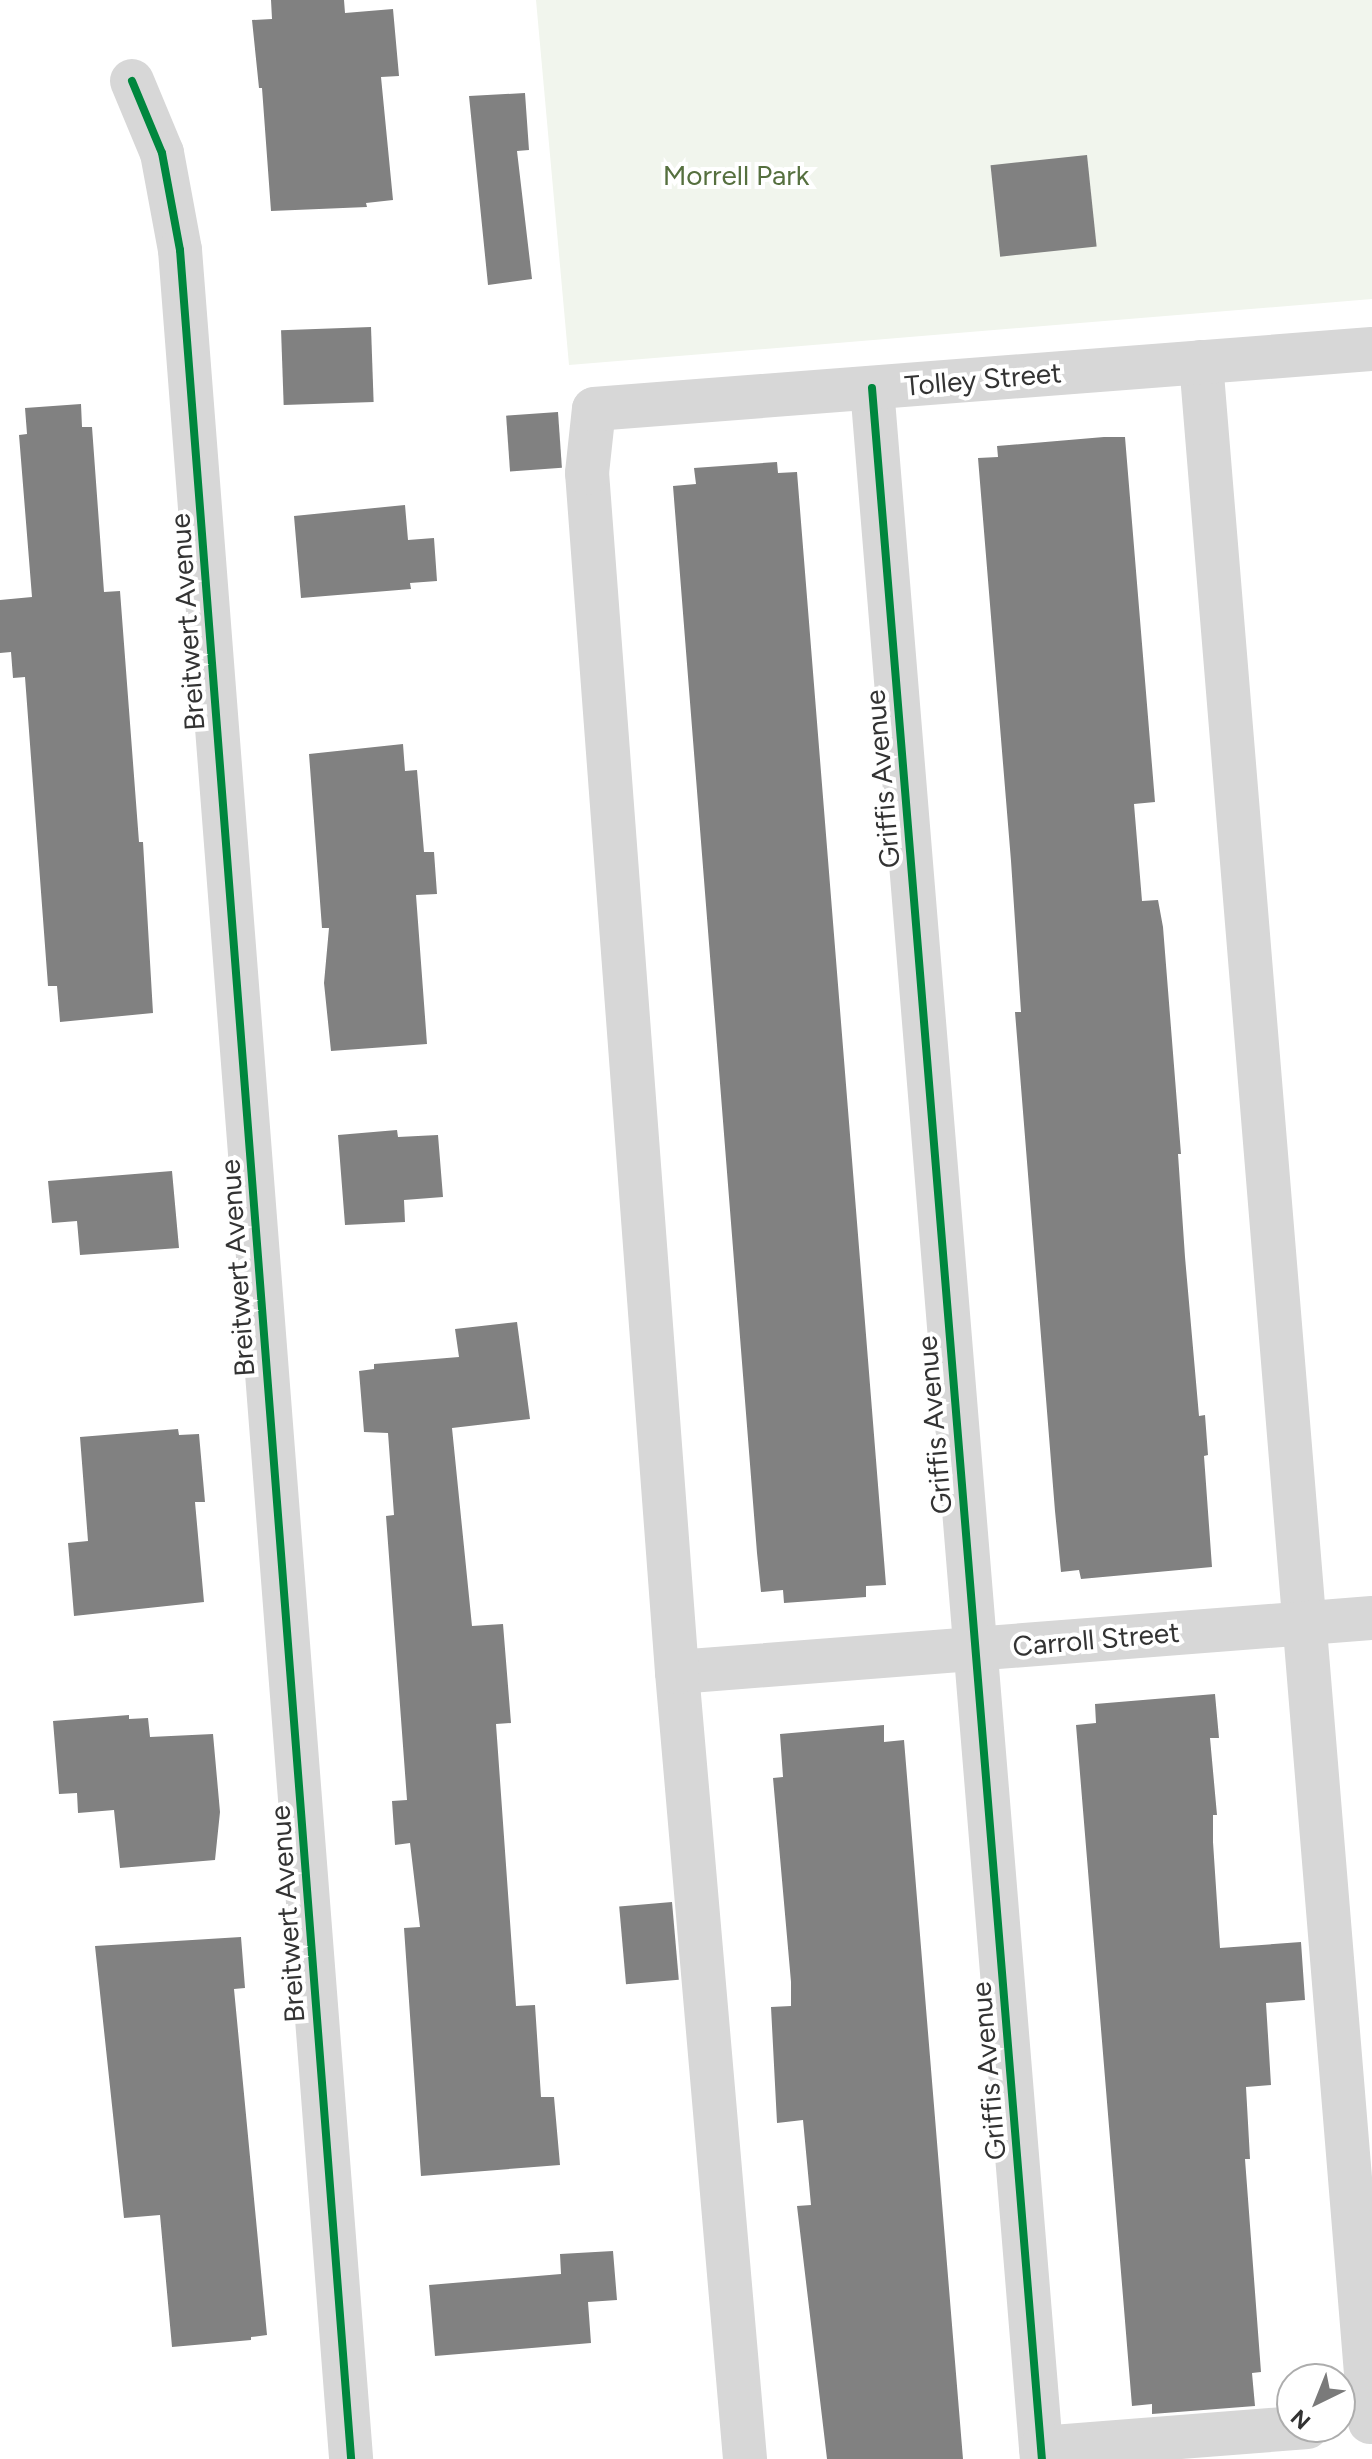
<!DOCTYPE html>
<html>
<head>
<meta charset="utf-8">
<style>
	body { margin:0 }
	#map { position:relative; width:1372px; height:2459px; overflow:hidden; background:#fff; font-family:Figtree,sans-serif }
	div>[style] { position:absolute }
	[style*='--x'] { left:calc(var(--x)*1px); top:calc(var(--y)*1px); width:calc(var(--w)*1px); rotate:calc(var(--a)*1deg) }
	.green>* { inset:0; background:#f1f5ed }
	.building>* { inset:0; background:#818181; transform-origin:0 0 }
	.minor>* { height:44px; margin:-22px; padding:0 22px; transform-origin:22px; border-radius:22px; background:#d7d7d7 }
	.cycleway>* { height:8px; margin:-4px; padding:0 4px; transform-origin:4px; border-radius:4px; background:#00873e }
	span { translate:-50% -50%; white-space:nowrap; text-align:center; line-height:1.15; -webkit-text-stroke:8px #fff; paint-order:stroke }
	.park-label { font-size:28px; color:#56703f }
	.street-label { font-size:28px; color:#333 }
	.north { position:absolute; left:1276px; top:2363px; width:80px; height:80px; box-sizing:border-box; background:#fff; border:2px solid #adadad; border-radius:50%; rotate:223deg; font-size:22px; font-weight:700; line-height:32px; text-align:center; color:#333 }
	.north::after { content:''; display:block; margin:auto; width:28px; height:36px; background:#7a7a7a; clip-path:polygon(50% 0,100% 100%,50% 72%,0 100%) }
</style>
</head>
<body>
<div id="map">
	<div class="green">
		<div style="clip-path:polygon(536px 0,1372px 0,1372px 299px,569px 365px)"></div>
	</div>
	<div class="building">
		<div style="clip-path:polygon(271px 0,344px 0,345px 13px,393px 9px,399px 76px,381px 77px,393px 200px,366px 203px,367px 207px,271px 211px,262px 88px,259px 88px,252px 20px,272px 19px)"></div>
		<div style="clip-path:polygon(525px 93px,529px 150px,517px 151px,532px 279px,488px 285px,469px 96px)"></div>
		<div style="left:1087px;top:155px;width:92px;height:97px;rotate:84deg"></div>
		<div style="left:371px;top:327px;width:75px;height:90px;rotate:88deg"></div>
		<div style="clip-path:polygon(81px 404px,82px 427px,92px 427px,104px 592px,120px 591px,139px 842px,143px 842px,153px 1013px,60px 1022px,57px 986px,48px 986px,25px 677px,13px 678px,11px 652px,0 653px,0 600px,32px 597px,19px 435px,27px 434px,25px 408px)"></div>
		<div style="left:558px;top:412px;width:56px;height:52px;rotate:86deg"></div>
		<div style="clip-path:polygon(1104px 437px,1125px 437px,1155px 802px,1134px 804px,1142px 901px,1158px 900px,1163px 927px,1181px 1154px,1178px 1154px,1185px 1257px,1199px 1416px,1205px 1415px,1208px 1455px,1204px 1456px,1212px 1567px,1081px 1579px,1079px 1570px,1061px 1572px,1055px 1511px,1015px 1012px,1021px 1012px,1011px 861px,978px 458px,998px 457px,997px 446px)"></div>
		<div style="clip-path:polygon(777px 462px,778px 473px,797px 472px,886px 1585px,866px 1586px,866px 1597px,784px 1603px,783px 1590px,761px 1592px,757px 1553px,673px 486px,696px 484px,694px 468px)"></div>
		<div style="clip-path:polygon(405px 505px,408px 540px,434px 538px,437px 581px,410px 583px,411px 589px,301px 598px,294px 516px)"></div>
		<div style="clip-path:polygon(403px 744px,405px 771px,417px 770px,424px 852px,434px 852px,437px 894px,416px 895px,427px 1044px,331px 1051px,324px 983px,329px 928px,322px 928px,309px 754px)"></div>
		<div style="clip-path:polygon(397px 1130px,398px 1137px,438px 1135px,443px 1197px,404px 1200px,405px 1222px,345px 1225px,338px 1135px)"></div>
		<div style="clip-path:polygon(172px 1171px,179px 1248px,80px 1255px,77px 1221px,52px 1223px,48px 1181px)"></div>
		<div style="clip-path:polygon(517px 1322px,530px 1419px,452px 1428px,472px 1626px,503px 1624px,511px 1723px,496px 1724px,516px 2006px,535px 2005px,541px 2097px,554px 2097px,560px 2165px,421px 2176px,404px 1928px,420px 1927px,410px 1843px,395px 1845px,392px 1801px,407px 1800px,386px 1516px,394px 1515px,388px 1433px,364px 1432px,359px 1371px,374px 1369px,374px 1364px,459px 1357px,455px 1329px)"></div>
		<div style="clip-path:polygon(178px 1429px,179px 1435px,199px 1434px,205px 1502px,195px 1502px,204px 1602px,74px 1616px,68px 1543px,88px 1541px,80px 1437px)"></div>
		<div style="clip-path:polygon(1215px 1694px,1219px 1738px,1210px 1738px,1217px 1815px,1213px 1815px,1213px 1842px,1220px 1948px,1301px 1942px,1305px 2000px,1266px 2003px,1271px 2085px,1246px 2087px,1250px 2159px,1245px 2159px,1261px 2372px,1252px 2373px,1255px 2406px,1152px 2414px,1152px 2404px,1132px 2406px,1076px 1725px,1096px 1723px,1095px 1704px)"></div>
		<div style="clip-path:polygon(129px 1715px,129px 1719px,148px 1718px,150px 1737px,213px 1734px,220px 1812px,215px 1860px,120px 1868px,114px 1810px,78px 1813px,77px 1793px,59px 1794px,53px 1721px)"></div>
		<div style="clip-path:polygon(884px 1725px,884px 1742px,904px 1740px,963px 2459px,827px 2459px,797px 2206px,811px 2205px,803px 2120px,777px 2123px,771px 2007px,791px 2006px,791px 1982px,773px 1778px,783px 1777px,780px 1734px)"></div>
		<div style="left:672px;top:1902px;width:78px;height:53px;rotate:85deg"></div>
		<div style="clip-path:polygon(241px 1937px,245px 1988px,234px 1989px,267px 2335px,251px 2337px,251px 2340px,172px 2347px,160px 2215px,124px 2218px,95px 1946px)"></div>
		<div style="clip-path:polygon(613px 2251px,617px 2300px,588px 2302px,591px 2343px,435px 2356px,429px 2285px,561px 2274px,560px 2254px)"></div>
	</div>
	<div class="minor">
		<div style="--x:132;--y:81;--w:78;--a:67.4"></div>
		<div style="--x:162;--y:153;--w:99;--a:79.5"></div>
		<div style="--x:180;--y:250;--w:2216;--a:85.57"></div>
		<div style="--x:1201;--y:362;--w:2067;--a:85.31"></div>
		<div style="--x:872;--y:388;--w:2078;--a:85.31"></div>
		<div style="--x:677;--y:1672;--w:697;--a:-4.44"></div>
		<div style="--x:1041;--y:2448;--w:267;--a:-4.5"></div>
		<div style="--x:745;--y:2459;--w:790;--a:-94.94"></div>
		<div style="--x:677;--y:1672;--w:1202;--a:-94.29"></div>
		<div style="--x:587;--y:473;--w:64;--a:-83.8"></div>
		<div style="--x:594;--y:409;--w:780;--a:-4.41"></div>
	</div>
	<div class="cycleway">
		<div style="--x:132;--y:81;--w:78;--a:67.4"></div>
		<div style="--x:162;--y:153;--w:99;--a:79.5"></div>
		<div style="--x:180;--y:250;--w:2216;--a:85.57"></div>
		<div style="--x:872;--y:388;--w:2078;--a:85.31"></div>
	</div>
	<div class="park-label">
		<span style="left:736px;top:175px">Morrell Park</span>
	</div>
	<div class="street-label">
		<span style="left:983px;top:379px;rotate:-5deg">Tolley Street</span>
		<span style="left:187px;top:622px;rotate:-94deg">Breitwert Avenue</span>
		<span style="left:882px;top:779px;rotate:-95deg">Griffis Avenue</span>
		<span style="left:237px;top:1268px;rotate:-94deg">Breitwert Avenue</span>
		<span style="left:934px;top:1425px;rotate:-95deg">Griffis Avenue</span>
		<span style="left:1096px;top:1639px;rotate:-5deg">Carroll Street</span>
		<span style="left:287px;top:1914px;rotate:-94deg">Breitwert Avenue</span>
		<span style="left:988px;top:2071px;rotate:-95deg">Griffis Avenue</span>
	</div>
	<div class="north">N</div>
</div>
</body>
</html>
